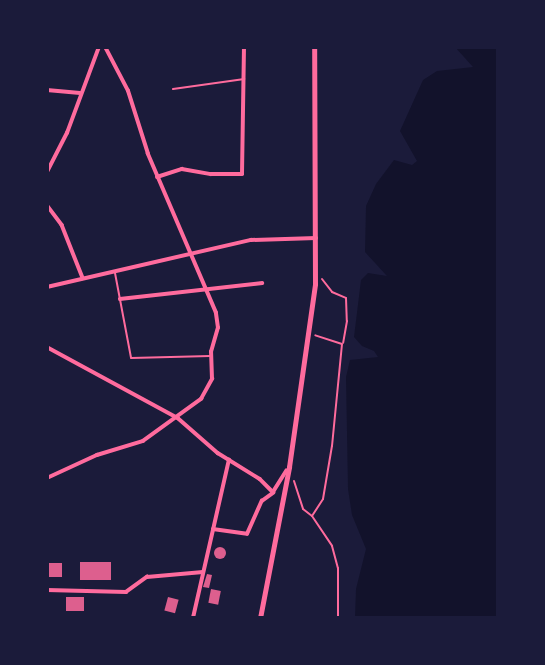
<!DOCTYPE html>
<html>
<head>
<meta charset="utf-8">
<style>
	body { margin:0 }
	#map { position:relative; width:545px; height:665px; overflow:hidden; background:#1b1b3a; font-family:Bitter,serif }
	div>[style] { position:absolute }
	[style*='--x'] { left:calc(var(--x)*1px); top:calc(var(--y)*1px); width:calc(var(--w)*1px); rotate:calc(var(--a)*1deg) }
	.water>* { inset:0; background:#12122b }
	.building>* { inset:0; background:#dd5f8e; transform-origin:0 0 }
	.round { border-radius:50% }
	.path>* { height:2px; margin:-1px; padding:0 1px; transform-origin:1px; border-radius:1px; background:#ff6b9d }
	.service>* { height:2px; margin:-1px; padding:0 1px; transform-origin:1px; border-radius:1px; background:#ff6b9d }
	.minor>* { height:3.5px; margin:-1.75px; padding:0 1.75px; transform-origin:1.75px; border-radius:1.75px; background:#ff6b9d }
	.primary>* { height:5px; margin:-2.5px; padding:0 2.5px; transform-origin:2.5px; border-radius:2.5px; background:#ff6b9d }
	span { translate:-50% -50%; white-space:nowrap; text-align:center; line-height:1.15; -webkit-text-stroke:7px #1b1b3a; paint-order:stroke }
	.frame { position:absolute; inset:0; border:49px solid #1b1b3a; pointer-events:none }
</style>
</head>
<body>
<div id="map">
	<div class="water">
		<div style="clip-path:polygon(455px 47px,498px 47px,498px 618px,355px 618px,356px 589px,366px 549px,352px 515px,348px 489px,346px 377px,350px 360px,378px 357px,374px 351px,362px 346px,354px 337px,361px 280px,368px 273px,387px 276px,365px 252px,366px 206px,376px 184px,394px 160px,412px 165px,417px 161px,400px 131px,423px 80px,437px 71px,473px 67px)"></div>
	</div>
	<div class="building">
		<div class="round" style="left:214px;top:547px;width:12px;height:12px"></div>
		<div style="left:111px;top:562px;width:18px;height:31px;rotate:90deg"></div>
		<div style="left:62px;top:563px;width:14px;height:15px;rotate:90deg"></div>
		<div style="clip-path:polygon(207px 574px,212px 575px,209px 588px,203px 587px)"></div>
		<div style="left:211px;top:589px;width:10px;height:14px;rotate:11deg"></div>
		<div style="left:66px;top:597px;width:18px;height:14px"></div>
		<div style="left:168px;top:597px;width:11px;height:14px;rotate:15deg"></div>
	</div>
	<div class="path">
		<div style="--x:322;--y:279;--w:16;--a:52"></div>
		<div style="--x:332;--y:292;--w:15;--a:23"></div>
		<div style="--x:346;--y:298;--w:23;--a:88"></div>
		<div style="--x:347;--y:321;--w:22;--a:100"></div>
		<div style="--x:294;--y:481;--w:29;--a:72"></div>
		<div style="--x:303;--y:509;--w:11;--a:38"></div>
		<div style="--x:312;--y:516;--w:36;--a:56"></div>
		<div style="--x:332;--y:546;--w:23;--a:75"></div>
		<div style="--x:338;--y:568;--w:50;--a:90"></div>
		<div style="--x:312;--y:516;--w:20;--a:-57"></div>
		<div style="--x:323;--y:499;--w:54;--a:-80.4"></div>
		<div style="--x:332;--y:446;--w:102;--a:-84.4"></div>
		<div style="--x:342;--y:344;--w:28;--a:-162"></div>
	</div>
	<div class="service">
		<div style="--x:173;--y:89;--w:72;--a:-8"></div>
		<div style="--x:115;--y:273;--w:86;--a:79.3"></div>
		<div style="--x:131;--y:358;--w:79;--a:-1.5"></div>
	</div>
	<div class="minor">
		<div style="--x:47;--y:90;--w:33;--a:5"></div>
		<div style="--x:47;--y:172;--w:44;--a:-62.9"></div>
		<div style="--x:67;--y:133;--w:92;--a:-69.6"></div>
		<div style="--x:157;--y:177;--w:26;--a:-18"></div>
		<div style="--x:182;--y:169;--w:29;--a:10"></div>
		<div style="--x:211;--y:174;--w:31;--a:0"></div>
		<div style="--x:242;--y:174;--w:127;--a:-89.1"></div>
		<div style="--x:47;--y:205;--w:25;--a:53"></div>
		<div style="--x:62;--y:225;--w:57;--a:68.4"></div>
		<div style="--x:47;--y:287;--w:209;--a:-13"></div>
		<div style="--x:251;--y:240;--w:65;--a:-1.8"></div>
		<div style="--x:120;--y:299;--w:143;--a:-6.4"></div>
		<div style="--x:47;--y:347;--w:149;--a:28.5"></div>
		<div style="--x:178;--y:418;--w:53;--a:41.2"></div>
		<div style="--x:218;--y:453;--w:49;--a:31.8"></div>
		<div style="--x:260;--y:479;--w:18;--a:45"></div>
		<div style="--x:273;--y:492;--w:25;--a:-58"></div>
		<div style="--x:47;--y:478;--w:55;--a:-24.7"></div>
		<div style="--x:97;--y:455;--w:48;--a:-16.9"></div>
		<div style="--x:143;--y:441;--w:72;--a:-35.9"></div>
		<div style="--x:201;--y:399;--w:23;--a:-61"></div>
		<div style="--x:212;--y:379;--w:27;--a:-92"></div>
		<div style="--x:211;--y:352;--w:25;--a:-74"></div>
		<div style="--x:218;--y:328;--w:15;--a:-98"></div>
		<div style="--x:216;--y:313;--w:173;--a:-113.2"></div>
		<div style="--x:148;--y:154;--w:66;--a:-107.6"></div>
		<div style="--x:128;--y:91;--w:50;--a:-117.6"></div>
		<div style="--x:213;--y:529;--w:34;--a:8"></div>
		<div style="--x:247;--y:534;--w:36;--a:-66"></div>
		<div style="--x:262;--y:501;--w:14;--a:-36"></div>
		<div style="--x:47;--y:590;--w:79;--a:1.5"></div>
		<div style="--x:126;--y:592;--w:26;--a:-36"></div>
		<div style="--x:147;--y:577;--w:56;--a:-5.1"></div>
		<div style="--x:193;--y:618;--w:162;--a:-77.2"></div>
	</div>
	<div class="primary">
		<div style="--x:260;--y:618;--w:154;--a:-79.1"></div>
		<div style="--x:289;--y:467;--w:185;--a:-81.9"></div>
		<div style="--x:315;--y:284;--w:237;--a:-90.2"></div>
	</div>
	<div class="frame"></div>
</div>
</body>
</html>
